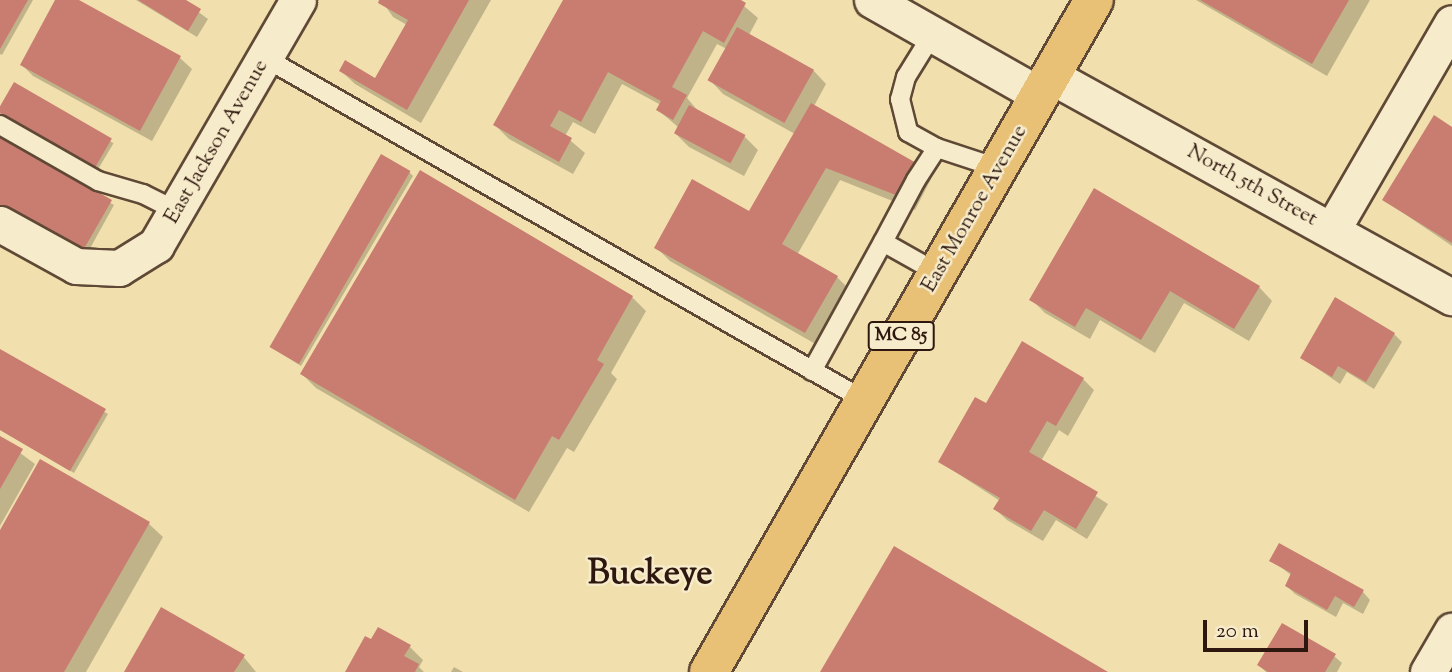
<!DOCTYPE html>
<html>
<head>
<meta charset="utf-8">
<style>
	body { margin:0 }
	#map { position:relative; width:1452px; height:672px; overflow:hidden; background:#f1e0ad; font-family:"Sorts Mill Goudy",serif }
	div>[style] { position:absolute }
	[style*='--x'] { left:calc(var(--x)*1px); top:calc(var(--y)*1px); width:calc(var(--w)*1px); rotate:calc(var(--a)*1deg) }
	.shadow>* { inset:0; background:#0003; transform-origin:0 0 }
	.building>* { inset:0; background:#c97c70; transform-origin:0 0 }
	.roads { filter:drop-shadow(2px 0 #5f4936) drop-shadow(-2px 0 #5f4936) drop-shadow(0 2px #5f4936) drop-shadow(0 -2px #5f4936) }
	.service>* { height:18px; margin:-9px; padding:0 9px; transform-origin:9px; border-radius:9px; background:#f6ebca }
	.minor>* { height:35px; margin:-17.5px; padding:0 17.5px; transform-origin:17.5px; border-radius:17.5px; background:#f6ebca }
	.primary>* { height:38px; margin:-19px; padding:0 19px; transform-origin:19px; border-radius:19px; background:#e8c076 }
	span { translate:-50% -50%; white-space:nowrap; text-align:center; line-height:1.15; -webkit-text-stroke:5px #f6ebca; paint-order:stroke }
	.shield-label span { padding:2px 5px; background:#f6ebca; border:2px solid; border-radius:5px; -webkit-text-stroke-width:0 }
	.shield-label { font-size:19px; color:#2e170e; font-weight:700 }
	.street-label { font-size:21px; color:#2e170e }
	.town-label { font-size:35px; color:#2e170e; font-weight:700 }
	.scale { position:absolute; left:1203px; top:620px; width:105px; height:32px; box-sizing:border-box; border:4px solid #2e170e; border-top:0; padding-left:9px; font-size:21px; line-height:24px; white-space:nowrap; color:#2e170e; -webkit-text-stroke:5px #f6ebca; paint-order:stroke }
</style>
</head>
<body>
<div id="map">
	<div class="shadow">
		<div style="clip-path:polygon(0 0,33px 0,2px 55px,0 54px)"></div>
		<div style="clip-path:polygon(57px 0,75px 0,180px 58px,192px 69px,152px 141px,33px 76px,22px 65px)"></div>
		<div style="clip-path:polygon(136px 0,182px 0,208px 19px,197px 37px)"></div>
		<div style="clip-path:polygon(381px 0,491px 0,421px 123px,355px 84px,341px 71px,376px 80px,407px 25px,393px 17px)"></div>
		<div style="clip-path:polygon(565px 0,737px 0,758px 18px,749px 35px,813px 70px,826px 84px,814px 106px,917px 165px,931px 179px,915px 210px,840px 180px,797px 255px,837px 277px,851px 291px,819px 346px,670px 261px,656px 247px,750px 213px,795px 134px,723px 94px,710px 80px,727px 49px,717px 44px,687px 98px,699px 112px,744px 136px,758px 150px,744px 176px,689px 147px,675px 133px,678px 127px,658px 110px,661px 105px,622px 84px,595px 134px,573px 122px,565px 136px,585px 153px,573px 174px,509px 139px,495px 125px)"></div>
		<div style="clip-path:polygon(1196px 0,1370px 0,1327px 76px)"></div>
		<div style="left:15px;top:84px;width:115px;height:32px;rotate:31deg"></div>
		<div style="clip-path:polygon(1452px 129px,1452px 246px,1384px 200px)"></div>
		<div style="clip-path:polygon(0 139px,114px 205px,82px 263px)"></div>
		<div style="clip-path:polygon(409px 172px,413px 176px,301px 366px,274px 349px)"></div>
		<div style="clip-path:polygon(1095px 191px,1259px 287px,1272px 301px,1249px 341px,1184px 303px,1155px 353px,1100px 320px,1090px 339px,1045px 313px,1032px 300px)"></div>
		<div style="clip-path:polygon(632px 297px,646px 311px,611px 373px,617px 379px,574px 452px,567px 448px,529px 512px,316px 388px,302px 374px)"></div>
		<div style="clip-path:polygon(1394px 334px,1402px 342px,1374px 389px,1347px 372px,1340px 384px,1302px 358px)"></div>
		<div style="clip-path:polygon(0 351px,108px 414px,74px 473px,0 430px)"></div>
		<div style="clip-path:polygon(1083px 379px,1094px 390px,1068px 436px,1059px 430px,1041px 461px,1108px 504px,1087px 539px,1056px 520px,1043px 541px,1007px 520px,995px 509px,1000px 501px,940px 462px,987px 405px)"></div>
		<div style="clip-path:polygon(0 438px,35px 464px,0 526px)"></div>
		<div style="clip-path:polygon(149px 524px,163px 537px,86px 672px,0 672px,0 533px)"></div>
		<div style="clip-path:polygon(1272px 560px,1363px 592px,1370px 600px,1363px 614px,1343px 603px,1336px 617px,1295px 594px,1287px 586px,1292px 576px)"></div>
		<div style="clip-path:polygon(410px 647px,423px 660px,419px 667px,424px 672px,347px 672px)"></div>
		<div style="clip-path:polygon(243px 656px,256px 672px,126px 672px)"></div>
		<div style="clip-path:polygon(1334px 656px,1342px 663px,1337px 672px,1266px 672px,1259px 665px)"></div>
		<div style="clip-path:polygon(454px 667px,463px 672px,451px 672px)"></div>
	</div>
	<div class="building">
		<div style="clip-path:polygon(0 0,28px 0,0 49px)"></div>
		<div style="clip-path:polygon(55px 0,79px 0,181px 56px,140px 131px,20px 65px)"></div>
		<div style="clip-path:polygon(138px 0,186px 0,201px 9px,188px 31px)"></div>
		<div style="clip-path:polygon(379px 0,469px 0,407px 110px,339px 71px,345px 60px,375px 78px,408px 20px,378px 3px)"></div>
		<div style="clip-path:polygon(563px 0,741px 0,746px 3px,724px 43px,703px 31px,672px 87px,687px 95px,673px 120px,656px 110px,661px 101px,608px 72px,581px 122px,559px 110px,550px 126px,572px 138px,559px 162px,493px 125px)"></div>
		<div style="clip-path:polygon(1200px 0,1349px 0,1312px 64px)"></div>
		<div style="left:737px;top:27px;width:88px;height:61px;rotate:29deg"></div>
		<div style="left:14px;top:82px;width:113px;height:34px;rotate:30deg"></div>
		<div style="clip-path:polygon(811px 103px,918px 164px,901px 197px,826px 168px,782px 244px,838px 276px,805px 333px,654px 248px,692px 179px,749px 211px)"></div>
		<div style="left:689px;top:105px;width:64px;height:32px;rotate:28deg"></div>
		<div style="clip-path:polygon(1434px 115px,1452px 127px,1452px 243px,1382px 200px)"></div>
		<div style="clip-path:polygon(0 137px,112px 200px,77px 261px,0 217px)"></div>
		<div style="left:381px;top:154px;width:34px;height:223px;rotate:30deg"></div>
		<div style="clip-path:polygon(420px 170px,633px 296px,597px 360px,604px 364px,559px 440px,552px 436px,515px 500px,300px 374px)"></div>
		<div style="clip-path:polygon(1094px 188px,1260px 286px,1234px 329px,1170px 291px,1141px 340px,1086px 308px,1075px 327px,1029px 300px)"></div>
		<div style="clip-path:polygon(1335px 297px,1395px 333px,1366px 382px,1338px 366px,1332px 377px,1300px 358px)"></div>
		<div style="clip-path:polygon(1022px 341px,1084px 378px,1056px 426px,1047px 421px,1029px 452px,1098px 492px,1076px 529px,1044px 510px,1031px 531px,993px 509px,1000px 498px,938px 462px,975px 397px,986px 403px)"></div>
		<div style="clip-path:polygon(0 349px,106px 409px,70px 471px,0 430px)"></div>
		<div style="clip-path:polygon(0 436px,23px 449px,0 489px)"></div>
		<div style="clip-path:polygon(40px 459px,150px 522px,64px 672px,0 672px,0 530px)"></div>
		<div style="clip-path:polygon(1279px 543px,1364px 590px,1354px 607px,1335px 596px,1327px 610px,1285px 586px,1291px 573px,1269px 561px)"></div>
		<div style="clip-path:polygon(894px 546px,1108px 672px,820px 672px)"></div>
		<div style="clip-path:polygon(161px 607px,245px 655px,234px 672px,124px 672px)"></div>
		<div style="clip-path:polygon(1282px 623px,1336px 654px,1325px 672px,1268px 672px,1257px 665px)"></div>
		<div style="clip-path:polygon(378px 627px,411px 645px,404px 656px,419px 664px,415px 672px,345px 672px,365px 636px,371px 639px)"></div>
	</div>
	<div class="roads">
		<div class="service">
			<div style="--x:932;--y:35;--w:49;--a:121.8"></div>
			<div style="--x:906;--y:77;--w:23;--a:105"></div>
			<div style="--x:900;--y:99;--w:34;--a:76"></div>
			<div style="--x:908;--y:132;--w:33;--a:29"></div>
			<div style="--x:265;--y:58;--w:690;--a:29.72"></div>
			<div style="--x:0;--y:125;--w:113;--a:29.7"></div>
			<div style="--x:98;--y:181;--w:47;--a:16.1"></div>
			<div style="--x:143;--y:194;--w:40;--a:26.6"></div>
			<div style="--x:938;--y:273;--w:63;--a:-150.6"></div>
			<div style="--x:883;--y:242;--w:70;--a:-62"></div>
			<div style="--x:916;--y:180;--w:38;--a:-57"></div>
			<div style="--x:937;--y:148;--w:64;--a:18.2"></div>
			<div style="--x:812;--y:371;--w:147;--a:-61.2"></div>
		</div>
		<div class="minor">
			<div style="--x:872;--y:0;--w:193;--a:29.5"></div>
			<div style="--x:1051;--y:76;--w:458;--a:28.9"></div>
			<div style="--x:0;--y:224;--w:87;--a:28.9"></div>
			<div style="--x:76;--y:266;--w:43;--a:2.7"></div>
			<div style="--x:119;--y:268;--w:44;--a:-31.9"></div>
			<div style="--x:156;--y:245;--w:283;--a:-59.9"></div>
			<div style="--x:1332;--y:230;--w:239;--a:-59.9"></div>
			<div style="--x:1428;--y:672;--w:48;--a:-59.7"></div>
		</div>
		<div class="primary">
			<div style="--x:709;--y:672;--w:774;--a:-60.19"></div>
		</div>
	</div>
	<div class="shield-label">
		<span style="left:901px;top:336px">MC 85</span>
	</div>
	<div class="street-label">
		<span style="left:217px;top:142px;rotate:-60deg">East Jackson Avenue</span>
		<span style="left:1252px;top:186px;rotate:29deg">North 5th Street</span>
		<span style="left:975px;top:209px;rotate:-60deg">East Monroe Avenue</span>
	</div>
	<div class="town-label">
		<span style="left:650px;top:575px">Buckeye</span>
	</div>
	<div class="scale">20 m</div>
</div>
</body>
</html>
